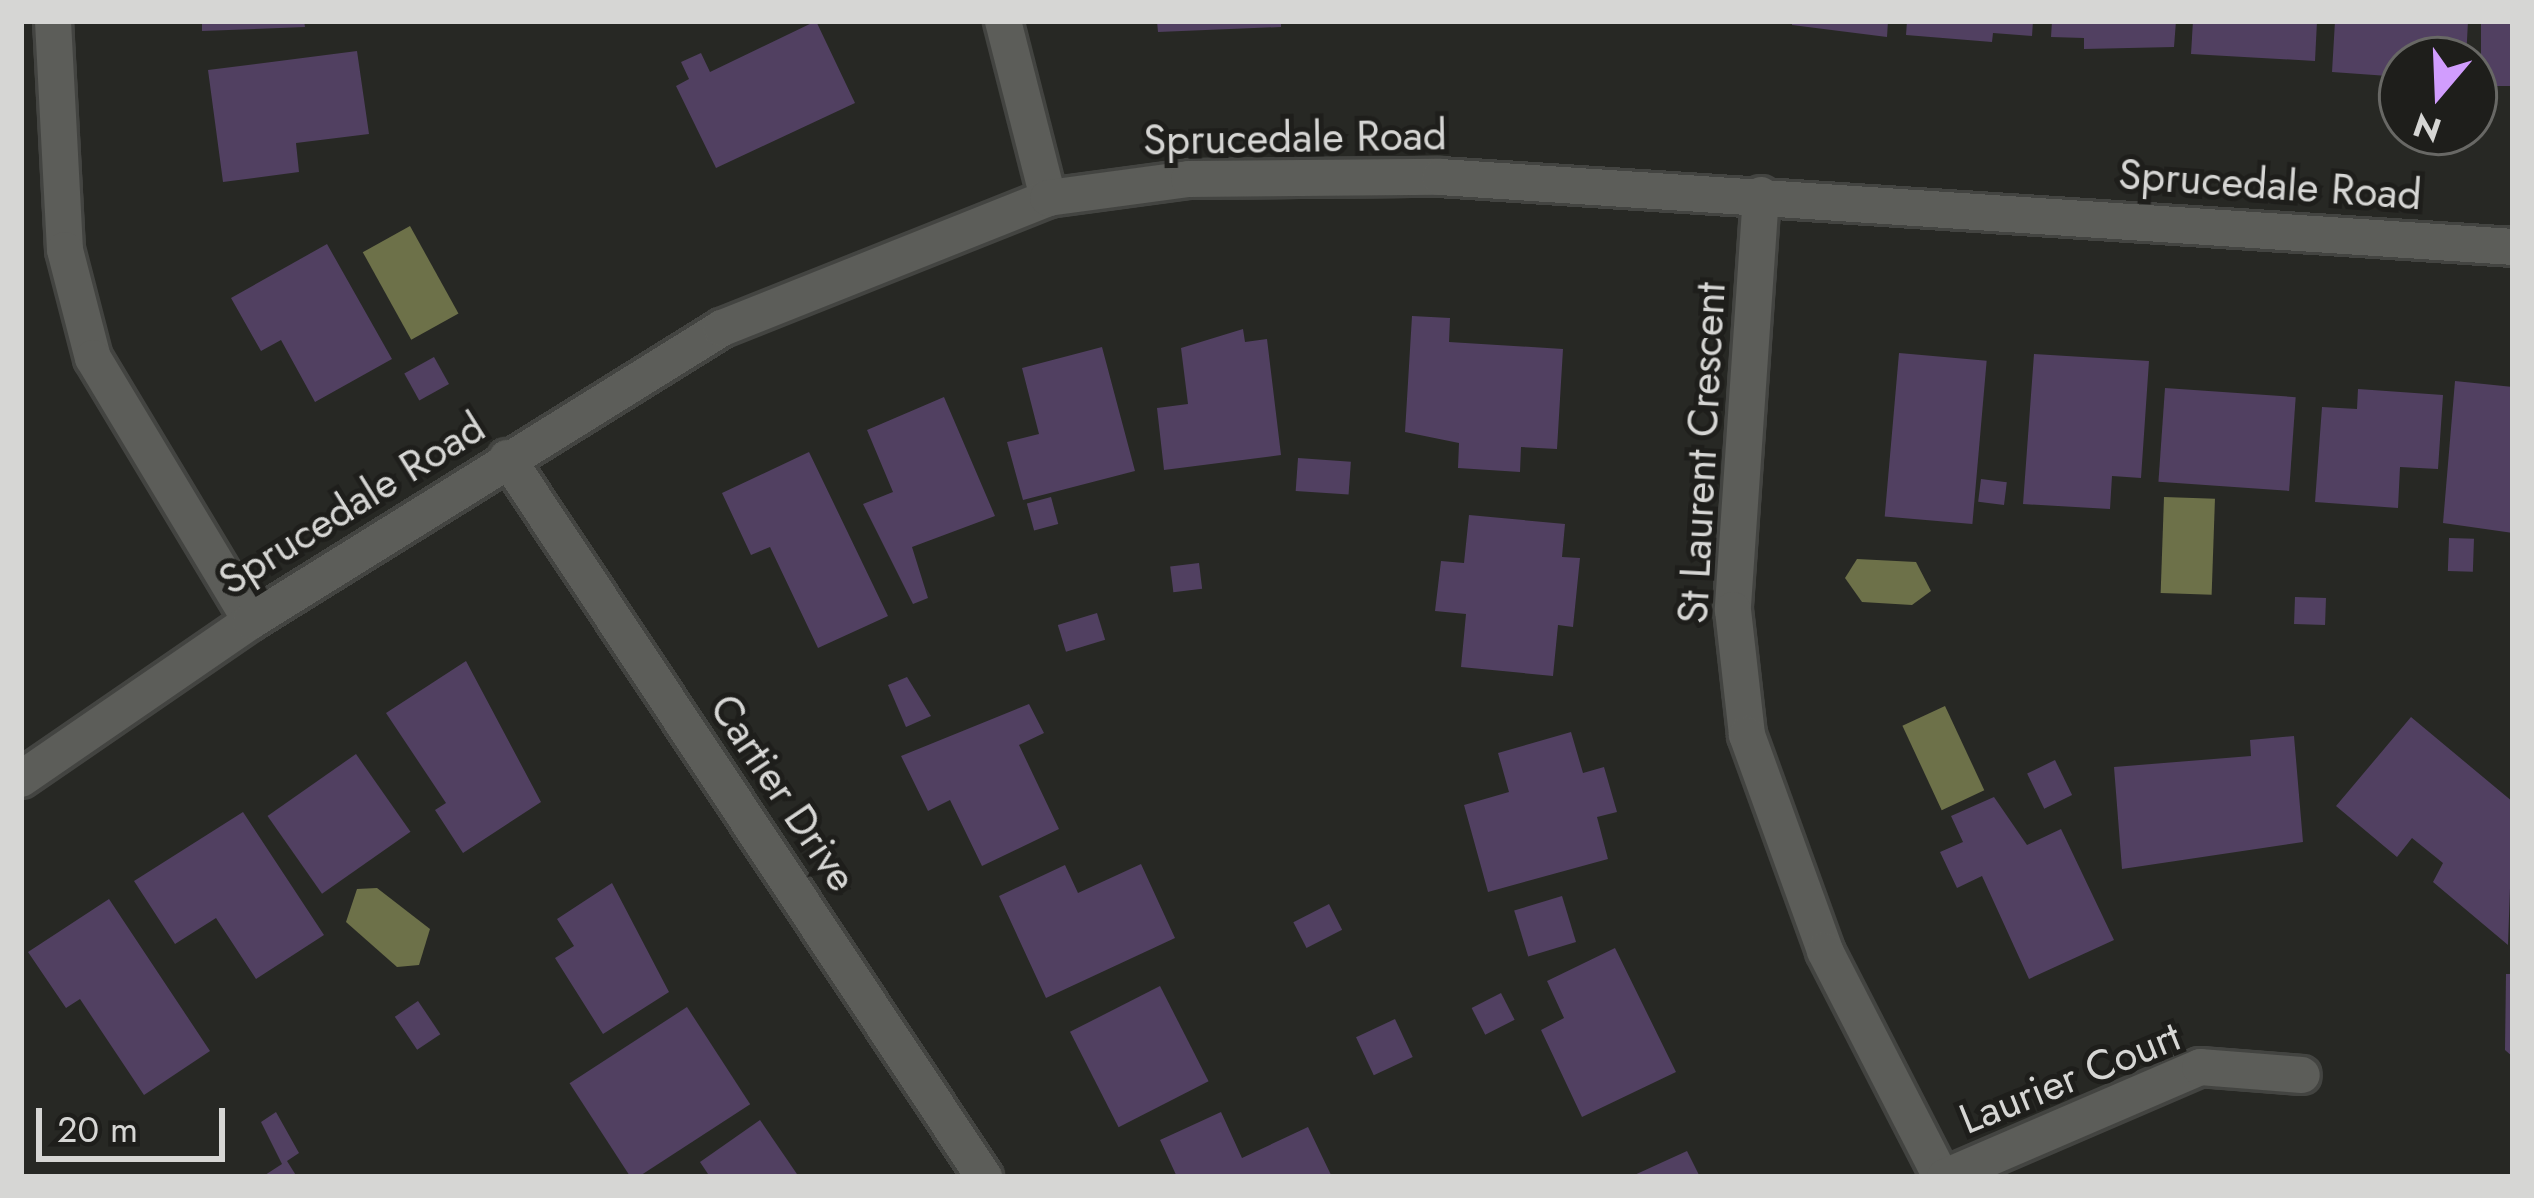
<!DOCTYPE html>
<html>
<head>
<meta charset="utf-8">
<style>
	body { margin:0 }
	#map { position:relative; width:2534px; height:1198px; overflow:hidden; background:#272824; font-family:Jost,sans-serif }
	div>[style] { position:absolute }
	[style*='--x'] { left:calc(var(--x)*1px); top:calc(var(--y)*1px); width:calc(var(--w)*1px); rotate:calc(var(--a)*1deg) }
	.water>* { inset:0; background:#6d7149; transform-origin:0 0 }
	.building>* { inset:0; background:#514061; transform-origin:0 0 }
	.roads { filter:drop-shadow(3px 0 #434441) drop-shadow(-3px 0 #434441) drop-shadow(0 3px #434441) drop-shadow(0 -3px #434441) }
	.minor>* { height:36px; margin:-18px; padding:0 18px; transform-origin:18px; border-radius:18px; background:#5c5d59 }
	span { translate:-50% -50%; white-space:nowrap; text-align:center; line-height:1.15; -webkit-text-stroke:10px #1e1e1b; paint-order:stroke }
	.street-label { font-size:42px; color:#d6d6d4 }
	.frame { position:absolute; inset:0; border:24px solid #d6d6d4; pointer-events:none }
	.north { position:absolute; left:2378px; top:36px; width:120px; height:120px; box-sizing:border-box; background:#1e1e1b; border:3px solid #686865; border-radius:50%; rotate:199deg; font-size:33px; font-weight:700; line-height:48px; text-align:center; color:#d6d6d4 }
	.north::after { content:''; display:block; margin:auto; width:42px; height:54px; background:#d19dfe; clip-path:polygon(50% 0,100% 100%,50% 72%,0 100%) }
	.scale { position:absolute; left:36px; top:1108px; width:189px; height:54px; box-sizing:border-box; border:6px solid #d6d6d4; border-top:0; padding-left:15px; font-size:36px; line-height:42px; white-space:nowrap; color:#d6d6d4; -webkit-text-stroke:9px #1e1e1b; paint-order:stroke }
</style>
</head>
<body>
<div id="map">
	<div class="water">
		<div style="left:410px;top:226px;width:100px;height:54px;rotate:61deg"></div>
		<div style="left:2164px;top:497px;width:51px;height:96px;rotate:2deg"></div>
		<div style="clip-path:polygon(1857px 559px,1916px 562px,1931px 591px,1912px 605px,1862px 602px,1845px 578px)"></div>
		<div style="left:1945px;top:706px;width:93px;height:47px;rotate:65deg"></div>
		<div style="clip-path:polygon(377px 888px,430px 929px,419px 965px,397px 967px,346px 922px,357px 889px)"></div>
	</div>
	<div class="building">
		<div style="clip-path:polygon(202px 21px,304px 21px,305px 27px,202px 31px)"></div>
		<div style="clip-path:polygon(816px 21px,855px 103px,716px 168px,676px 86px,689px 79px,681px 62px,701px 53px,710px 72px)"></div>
		<div style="clip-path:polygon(1157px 21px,1281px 21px,1281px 27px,1158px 32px)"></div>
		<div style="clip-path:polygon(1888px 21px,1887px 37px,1792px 25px,1792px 21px)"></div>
		<div style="clip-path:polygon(1907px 21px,2033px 21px,2032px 36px,1993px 33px,1992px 42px,1906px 35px)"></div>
		<div style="clip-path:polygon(2052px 21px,2176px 21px,2174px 47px,2084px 49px,2084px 38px,2051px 37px)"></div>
		<div style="clip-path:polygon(2193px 21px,2317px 21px,2315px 61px,2191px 54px)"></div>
		<div style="clip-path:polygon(2335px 21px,2468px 21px,2466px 60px,2402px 60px,2402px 77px,2332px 72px)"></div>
		<div style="left:2481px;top:21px;width:32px;height:65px"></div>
		<div style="clip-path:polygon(357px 51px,369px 134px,296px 143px,299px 172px,223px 182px,208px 70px)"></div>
		<div style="clip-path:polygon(327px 244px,392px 359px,315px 402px,281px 340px,261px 351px,231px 298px)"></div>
		<div style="clip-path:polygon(1412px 316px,1450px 318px,1449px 342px,1563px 349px,1557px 449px,1521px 447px,1520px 472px,1458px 468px,1459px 443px,1405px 432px)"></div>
		<div style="clip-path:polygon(1243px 329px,1245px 342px,1267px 339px,1281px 455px,1164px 470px,1157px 408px,1188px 404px,1181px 348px)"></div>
		<div style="clip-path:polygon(1102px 347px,1135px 471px,1023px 500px,1007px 442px,1039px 434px,1022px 368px)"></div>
		<div style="left:1899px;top:353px;width:88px;height:164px;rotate:5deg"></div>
		<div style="clip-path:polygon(2034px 354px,2149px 361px,2141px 478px,2112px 476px,2110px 509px,2023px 504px)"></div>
		<div style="left:434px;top:357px;width:31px;height:34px;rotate:61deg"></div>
		<div style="clip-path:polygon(2455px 381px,2513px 387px,2513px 533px,2443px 523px)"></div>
		<div style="left:2165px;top:388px;width:131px;height:94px;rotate:4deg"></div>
		<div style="clip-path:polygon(2358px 389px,2443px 395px,2438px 469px,2400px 467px,2398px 508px,2315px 502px,2322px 407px,2357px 409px)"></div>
		<div style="clip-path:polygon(944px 397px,995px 516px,912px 547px,928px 598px,913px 604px,863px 504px,893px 492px,867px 430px)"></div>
		<div style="clip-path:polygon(809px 452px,888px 616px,818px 648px,770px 547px,751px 555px,722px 493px)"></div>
		<div style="left:1298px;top:458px;width:53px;height:33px;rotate:4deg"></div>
		<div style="left:1981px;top:479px;width:26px;height:23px;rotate:7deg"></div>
		<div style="left:1051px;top:497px;width:28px;height:25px;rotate:75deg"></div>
		<div style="clip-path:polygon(1469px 515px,1565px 524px,1562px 557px,1580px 558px,1573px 627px,1558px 625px,1553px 676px,1461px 667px,1466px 614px,1435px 611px,1441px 561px,1464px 563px)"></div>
		<div style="left:2449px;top:538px;width:25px;height:33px;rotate:2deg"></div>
		<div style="left:1199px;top:563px;width:26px;height:29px;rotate:83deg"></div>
		<div style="left:2295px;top:597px;width:31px;height:27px;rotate:2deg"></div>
		<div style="left:1097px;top:613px;width:28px;height:41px;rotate:73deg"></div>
		<div style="clip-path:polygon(466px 661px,541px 802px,463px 853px,435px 810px,446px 803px,386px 713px)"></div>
		<div style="clip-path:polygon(907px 677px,931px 716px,906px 727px,888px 685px)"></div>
		<div style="clip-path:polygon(1029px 704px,1044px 733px,1019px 745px,1059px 829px,982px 866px,950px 800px,928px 811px,901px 756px)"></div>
		<div style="clip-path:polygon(2411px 717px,2513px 802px,2508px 945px,2433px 882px,2443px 863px,2412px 838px,2397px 857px,2336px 806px)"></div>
		<div style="clip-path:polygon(1571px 732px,1583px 773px,1604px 767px,1617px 812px,1597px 817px,1608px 859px,1488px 892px,1464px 805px,1509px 792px,1498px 753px)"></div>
		<div style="clip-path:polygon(2294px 736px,2303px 842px,2122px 869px,2114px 767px,2251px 756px,2250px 740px)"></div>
		<div style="left:356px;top:754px;width:95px;height:108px;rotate:55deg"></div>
		<div style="left:2055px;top:760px;width:39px;height:31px;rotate:64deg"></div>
		<div style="clip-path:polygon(1994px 797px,2027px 845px,2061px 829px,2114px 940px,2029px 979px,1982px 876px,1957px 888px,1940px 852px,1963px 842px,1951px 816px)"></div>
		<div style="clip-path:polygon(243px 812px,324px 935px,256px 979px,216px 918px,175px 944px,134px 881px)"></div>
		<div style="clip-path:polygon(1141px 864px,1175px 938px,1046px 998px,999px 896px,1065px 865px,1078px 893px)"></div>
		<div style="clip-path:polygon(612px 883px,669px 992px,603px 1034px,555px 958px,574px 946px,557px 919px)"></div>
		<div style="left:1562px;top:896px;width:48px;height:50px;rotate:73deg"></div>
		<div style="clip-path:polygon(109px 899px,210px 1051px,144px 1095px,80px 999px,66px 1008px,28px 952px)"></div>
		<div style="left:1329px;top:904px;width:29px;height:40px;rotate:63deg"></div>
		<div style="clip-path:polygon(1615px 948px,1676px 1072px,1582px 1117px,1541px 1030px,1564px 1018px,1547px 981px)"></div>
		<div style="clip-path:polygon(2506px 974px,2513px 974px,2513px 1057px,2505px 1050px)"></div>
		<div style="left:1160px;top:986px;width:107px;height:101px;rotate:63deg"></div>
		<div style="left:1501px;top:993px;width:30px;height:33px;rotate:63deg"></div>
		<div style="left:418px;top:1001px;width:40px;height:28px;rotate:56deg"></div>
		<div style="left:687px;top:1007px;width:116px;height:140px;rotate:57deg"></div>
		<div style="left:1395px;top:1019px;width:42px;height:43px;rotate:65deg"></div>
		<div style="clip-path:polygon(276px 1112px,299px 1153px,287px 1161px,297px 1177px,262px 1177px,282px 1164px,261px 1122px)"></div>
		<div style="clip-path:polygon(1221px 1112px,1242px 1158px,1308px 1127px,1332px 1177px,1177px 1177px,1160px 1140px)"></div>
		<div style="clip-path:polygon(760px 1120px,799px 1177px,710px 1177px,700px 1162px)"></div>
		<div style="clip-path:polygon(1687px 1151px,1700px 1177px,1630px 1177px)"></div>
	</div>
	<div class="roads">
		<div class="minor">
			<div style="--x:53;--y:21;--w:229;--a:87"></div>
			<div style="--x:65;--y:250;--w:112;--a:75.5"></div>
			<div style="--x:93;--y:358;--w:307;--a:59"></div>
			<div style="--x:1003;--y:21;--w:183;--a:75.7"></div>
			<div style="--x:1761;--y:195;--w:416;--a:93.9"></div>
			<div style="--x:1733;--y:610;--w:126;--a:83.6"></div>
			<div style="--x:1747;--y:735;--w:230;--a:70.1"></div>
			<div style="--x:1825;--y:951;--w:254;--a:62.8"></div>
			<div style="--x:507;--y:458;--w:863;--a:56.44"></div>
			<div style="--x:21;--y:779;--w:279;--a:-34.5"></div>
			<div style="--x:251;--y:621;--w:555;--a:-31.88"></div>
			<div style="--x:722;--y:328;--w:351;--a:-21.7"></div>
			<div style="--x:1048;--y:198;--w:142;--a:-7.7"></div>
			<div style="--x:1189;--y:179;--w:251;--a:-0.5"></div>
			<div style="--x:1440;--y:177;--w:1075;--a:3.73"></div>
			<div style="--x:1945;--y:1177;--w:278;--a:-23.3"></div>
			<div style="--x:2200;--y:1067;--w:102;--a:4.5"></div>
		</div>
	</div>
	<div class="street-label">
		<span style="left:1295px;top:138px;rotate:-1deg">Sprucedale Road</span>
		<span style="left:2270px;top:185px;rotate:4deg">Sprucedale Road</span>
		<span style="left:1702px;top:453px;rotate:-87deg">St Laurent Crescent</span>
		<span style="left:352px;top:504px;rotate:-32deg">Sprucedale Road</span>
		<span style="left:783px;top:793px;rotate:56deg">Cartier Drive</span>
		<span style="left:2070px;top:1078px;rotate:-22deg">Laurier Court</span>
	</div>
	<div class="frame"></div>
	<div class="north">N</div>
	<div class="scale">20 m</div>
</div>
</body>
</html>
